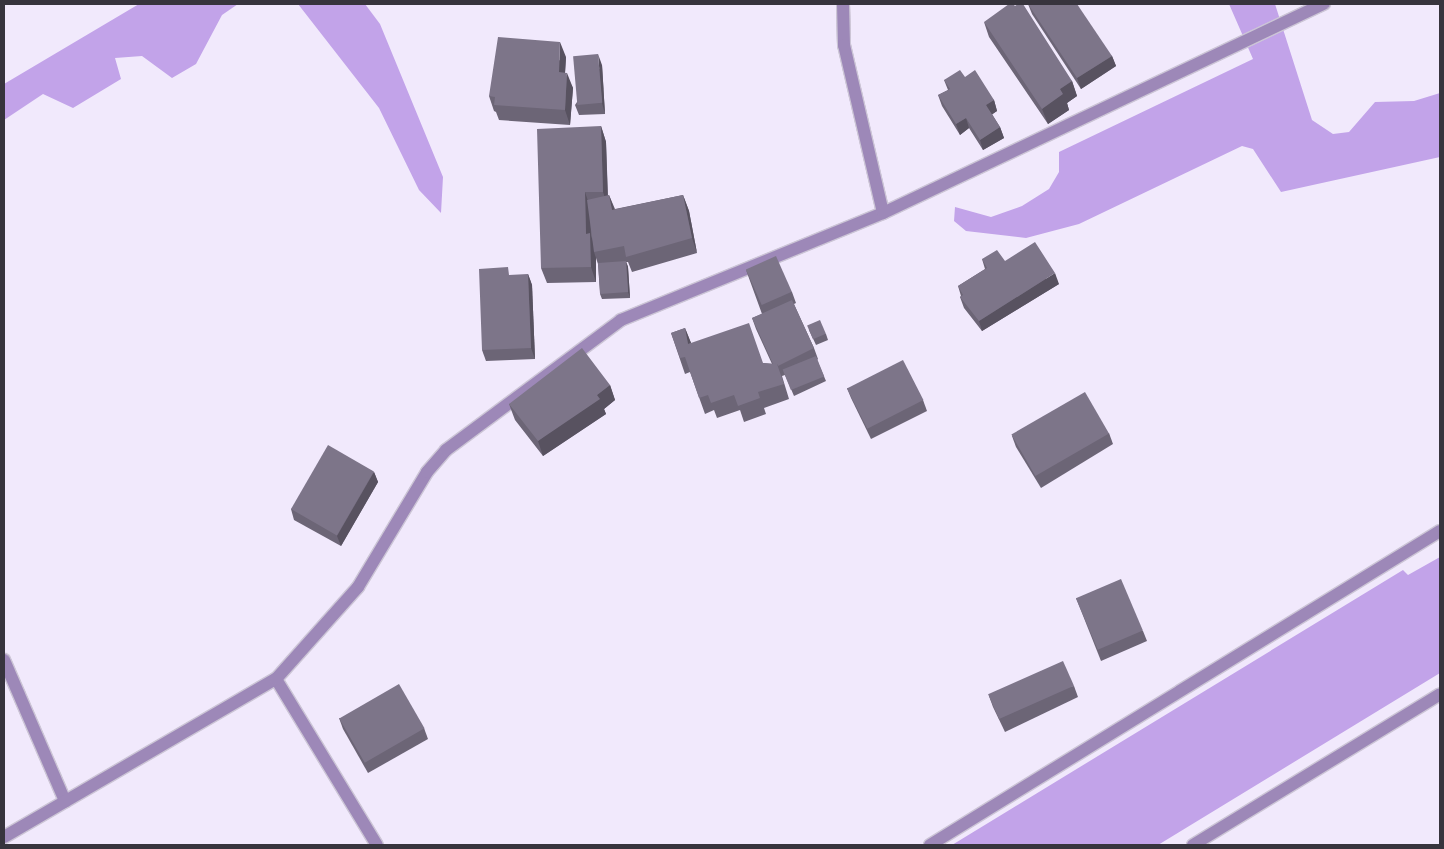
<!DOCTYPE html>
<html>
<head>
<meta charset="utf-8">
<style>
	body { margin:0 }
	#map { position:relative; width:1444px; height:849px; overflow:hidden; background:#f1e9fc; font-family:Montserrat,sans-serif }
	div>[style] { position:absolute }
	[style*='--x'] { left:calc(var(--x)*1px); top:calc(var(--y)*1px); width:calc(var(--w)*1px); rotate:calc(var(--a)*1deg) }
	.water>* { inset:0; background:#c2a3e9 }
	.roads { filter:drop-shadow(1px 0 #ccc5d6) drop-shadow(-1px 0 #ccc5d6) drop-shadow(0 1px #ccc5d6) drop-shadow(0 -1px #ccc5d6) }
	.minor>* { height:12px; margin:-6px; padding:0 6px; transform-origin:6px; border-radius:6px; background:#9d88b8 }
	.wall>* { inset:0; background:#6c6576 }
	.shaded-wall>* { inset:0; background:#585260 }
	.building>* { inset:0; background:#7d7589; transform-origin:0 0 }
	span { translate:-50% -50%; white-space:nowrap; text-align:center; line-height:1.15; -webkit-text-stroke:5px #f1e9fc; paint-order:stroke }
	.frame { position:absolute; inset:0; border:5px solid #37343d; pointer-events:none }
</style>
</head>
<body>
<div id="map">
	<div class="water">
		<div style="clip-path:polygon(139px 4px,238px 4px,222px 15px,196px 64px,172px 78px,142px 56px,115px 58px,121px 79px,73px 108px,43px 94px,4px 120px,4px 84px)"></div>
		<div style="clip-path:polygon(298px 4px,365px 4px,380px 24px,443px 177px,441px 213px,419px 190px,379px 108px)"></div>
		<div style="clip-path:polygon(1229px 4px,1275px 4px,1312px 120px,1333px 134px,1349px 132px,1375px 102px,1414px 101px,1440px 93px,1440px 157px,1281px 192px,1253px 149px,1242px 146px,1079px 224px,1026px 238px,966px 231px,954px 221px,955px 207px,991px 217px,1022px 206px,1049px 189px,1059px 172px,1059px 152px,1253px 59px)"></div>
		<div style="clip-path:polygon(1440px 557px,1440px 673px,1158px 845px,952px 845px,1403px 570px,1408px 575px)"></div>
	</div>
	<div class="roads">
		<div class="minor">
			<div style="--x:843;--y:4;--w:41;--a:88.6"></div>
			<div style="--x:844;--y:45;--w:172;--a:76.9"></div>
			<div style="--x:4;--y:660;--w:154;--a:66.6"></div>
			<div style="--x:276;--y:679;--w:194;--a:58.7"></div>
			<div style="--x:4;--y:837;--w:315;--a:-30.2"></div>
			<div style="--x:276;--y:679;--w:123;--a:-48.3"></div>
			<div style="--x:358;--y:587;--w:134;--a:-59"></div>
			<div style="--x:427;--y:472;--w:29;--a:-49"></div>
			<div style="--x:446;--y:450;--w:218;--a:-36.6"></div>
			<div style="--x:621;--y:320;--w:283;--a:-22.2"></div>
			<div style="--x:883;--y:213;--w:488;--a:-25.4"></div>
			<div style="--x:930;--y:845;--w:599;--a:-31.62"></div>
			<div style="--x:1193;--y:845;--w:289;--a:-31.4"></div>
		</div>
	</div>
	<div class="wall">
		<div style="clip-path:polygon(1028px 4px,1112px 56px,1116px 66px,1081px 89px,1032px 14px)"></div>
		<div style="clip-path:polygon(984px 22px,1072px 81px,1077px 96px,1067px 103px,1069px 110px,1048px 124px,989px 37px)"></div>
		<div style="clip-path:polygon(566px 57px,565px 73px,573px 88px,570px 125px,499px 120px,496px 112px,494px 111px,489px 96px)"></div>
		<div style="clip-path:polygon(602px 65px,605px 114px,579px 115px,575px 105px)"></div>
		<div style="clip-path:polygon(965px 77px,994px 100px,997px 111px,992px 114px,1000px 127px,1004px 138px,983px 150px,969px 128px,960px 135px,942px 106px,938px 95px,948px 90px,944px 80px)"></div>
		<div style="clip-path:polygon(601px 126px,606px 142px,608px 196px,609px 195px,615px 209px,683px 195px,689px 211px,697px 253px,632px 272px,628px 262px,626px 262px,628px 267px,630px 298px,602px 299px,600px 294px,598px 264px,596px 258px,596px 282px,547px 283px,541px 268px)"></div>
		<div style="clip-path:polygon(982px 259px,1005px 261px,1059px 284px,982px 331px,964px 308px,960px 297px,961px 296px,958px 286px,985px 269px)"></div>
		<div style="clip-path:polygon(746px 270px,792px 292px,796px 303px,794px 304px,814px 348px,818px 359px,817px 360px,826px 381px,794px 396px,785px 375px,782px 376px,789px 399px,764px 408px,766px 414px,744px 422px,740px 410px,717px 418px,714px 410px,705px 414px,690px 372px,685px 374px,671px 333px,685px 328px,691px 343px,763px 363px,772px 364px,756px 329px,752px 318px,762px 314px)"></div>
		<div style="clip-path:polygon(528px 274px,532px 285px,535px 359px,486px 361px,482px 350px)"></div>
		<div style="clip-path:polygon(809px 330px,826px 334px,828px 340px,816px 345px)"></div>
		<div style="clip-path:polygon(610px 385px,615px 400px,604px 409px,606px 414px,543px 456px,515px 420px,509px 404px)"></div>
		<div style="clip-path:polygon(847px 388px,923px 400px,927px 411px,871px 439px,851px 398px)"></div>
		<div style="clip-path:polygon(1109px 433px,1113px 444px,1041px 488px,1016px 447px,1012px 436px)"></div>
		<div style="clip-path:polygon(374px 472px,378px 482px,341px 546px,294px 520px,291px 509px)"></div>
		<div style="clip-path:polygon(1076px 598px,1143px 631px,1147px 641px,1101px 661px)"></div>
		<div style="clip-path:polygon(1074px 686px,1078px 697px,1005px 732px,993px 707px,989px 696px)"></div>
		<div style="clip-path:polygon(339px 718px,424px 728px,428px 739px,368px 773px,343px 729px)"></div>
	</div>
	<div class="shaded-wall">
		<div style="clip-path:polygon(560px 42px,566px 57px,564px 88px,559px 72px)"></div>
		<div style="clip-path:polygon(598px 54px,602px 65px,605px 114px,602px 103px)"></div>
		<div style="clip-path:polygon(1112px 56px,1116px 66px,1081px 89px,1077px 78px)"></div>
		<div style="clip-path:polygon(567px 73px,573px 88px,570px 125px,565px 110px)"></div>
		<div style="clip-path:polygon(1072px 81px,1077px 96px,1067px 103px,1069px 110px,1048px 124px,1042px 109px,1060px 89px)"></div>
		<div style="clip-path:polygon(994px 100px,997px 111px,990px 116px,986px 105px)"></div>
		<div style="clip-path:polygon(966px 118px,969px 128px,960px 135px,956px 124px)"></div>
		<div style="clip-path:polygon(601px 126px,606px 142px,608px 207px,603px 192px)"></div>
		<div style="clip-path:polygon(1000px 127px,1004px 138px,983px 150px,980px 140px)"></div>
		<div style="clip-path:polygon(585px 192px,590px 207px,591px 236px,596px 249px,594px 252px,596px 258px,596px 282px,591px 267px,586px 234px)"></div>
		<div style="clip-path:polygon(609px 195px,615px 211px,612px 210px)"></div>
		<div style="clip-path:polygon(683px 195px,689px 211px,697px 253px,692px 238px)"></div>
		<div style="clip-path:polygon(626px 261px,628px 267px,630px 298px,628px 292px)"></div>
		<div style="clip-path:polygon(1055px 273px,1059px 284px,982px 331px,979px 321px)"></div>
		<div style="clip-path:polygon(528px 274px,532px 285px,535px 359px,531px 348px)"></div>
		<div style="clip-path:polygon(685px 328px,691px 343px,688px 344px)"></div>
		<div style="clip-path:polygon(610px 385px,615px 400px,604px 409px,606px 414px,543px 456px,538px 441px)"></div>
		<div style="clip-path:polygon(374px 472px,378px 482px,341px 546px,337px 536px)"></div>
	</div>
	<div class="building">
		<div style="clip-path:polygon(1009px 4px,1013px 4px,1015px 6px,1018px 4px,1023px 4px,1072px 81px,1060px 89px,1063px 94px,1042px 109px,984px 22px)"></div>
		<div style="clip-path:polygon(1028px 4px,1077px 4px,1112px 56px,1077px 78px)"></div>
		<div style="clip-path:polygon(498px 37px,560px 42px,559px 72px,567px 73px,565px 110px,494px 105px,495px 97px,489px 96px)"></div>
		<div style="left:598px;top:54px;width:49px;height:25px;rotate:85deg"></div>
		<div style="clip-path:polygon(960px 70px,965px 77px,975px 70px,994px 100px,986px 105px,1000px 127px,980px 140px,966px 118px,956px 124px,938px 95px,950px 89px,944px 80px)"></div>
		<div style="clip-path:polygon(601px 126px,603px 192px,585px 192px,586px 234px,590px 233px,591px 267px,541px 268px,537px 129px)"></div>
		<div style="clip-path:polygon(609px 195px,612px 210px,683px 195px,692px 238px,626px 257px,624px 246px,594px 252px,587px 200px)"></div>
		<div style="clip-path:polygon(1035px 242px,1055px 273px,979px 321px,960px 297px,963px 295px,958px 286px,987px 268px,982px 259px,997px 250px,1005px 261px)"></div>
		<div style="left:776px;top:256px;width:39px;height:33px;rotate:66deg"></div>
		<div style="left:626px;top:261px;width:31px;height:28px;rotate:86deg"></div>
		<div style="clip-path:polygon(508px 267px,509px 275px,528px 274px,531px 348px,482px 350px,479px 269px)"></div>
		<div style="clip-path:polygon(792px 300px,814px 348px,778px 366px,777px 364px,773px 364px,752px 318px)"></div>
		<div style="left:820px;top:320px;width:15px;height:14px;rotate:67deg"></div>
		<div style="clip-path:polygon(749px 323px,763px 363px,777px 364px,784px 384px,758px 392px,760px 398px,738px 406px,734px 395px,711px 403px,708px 395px,699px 398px,685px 357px,680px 358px,671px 333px,685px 328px,688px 344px)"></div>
		<div style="clip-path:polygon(582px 348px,610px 385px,597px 395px,600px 399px,538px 441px,509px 404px)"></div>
		<div style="left:816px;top:356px;width:22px;height:36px;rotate:68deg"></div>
		<div style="left:903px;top:360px;width:45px;height:63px;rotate:63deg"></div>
		<div style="left:1085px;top:392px;width:48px;height:85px;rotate:60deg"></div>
		<div style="left:328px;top:445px;width:53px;height:74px;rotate:30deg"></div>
		<div style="left:1121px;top:579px;width:56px;height:49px;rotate:67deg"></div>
		<div style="left:1063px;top:661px;width:27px;height:82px;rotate:66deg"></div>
		<div style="left:399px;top:684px;width:51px;height:69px;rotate:60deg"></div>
	</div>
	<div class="frame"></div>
</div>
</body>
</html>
